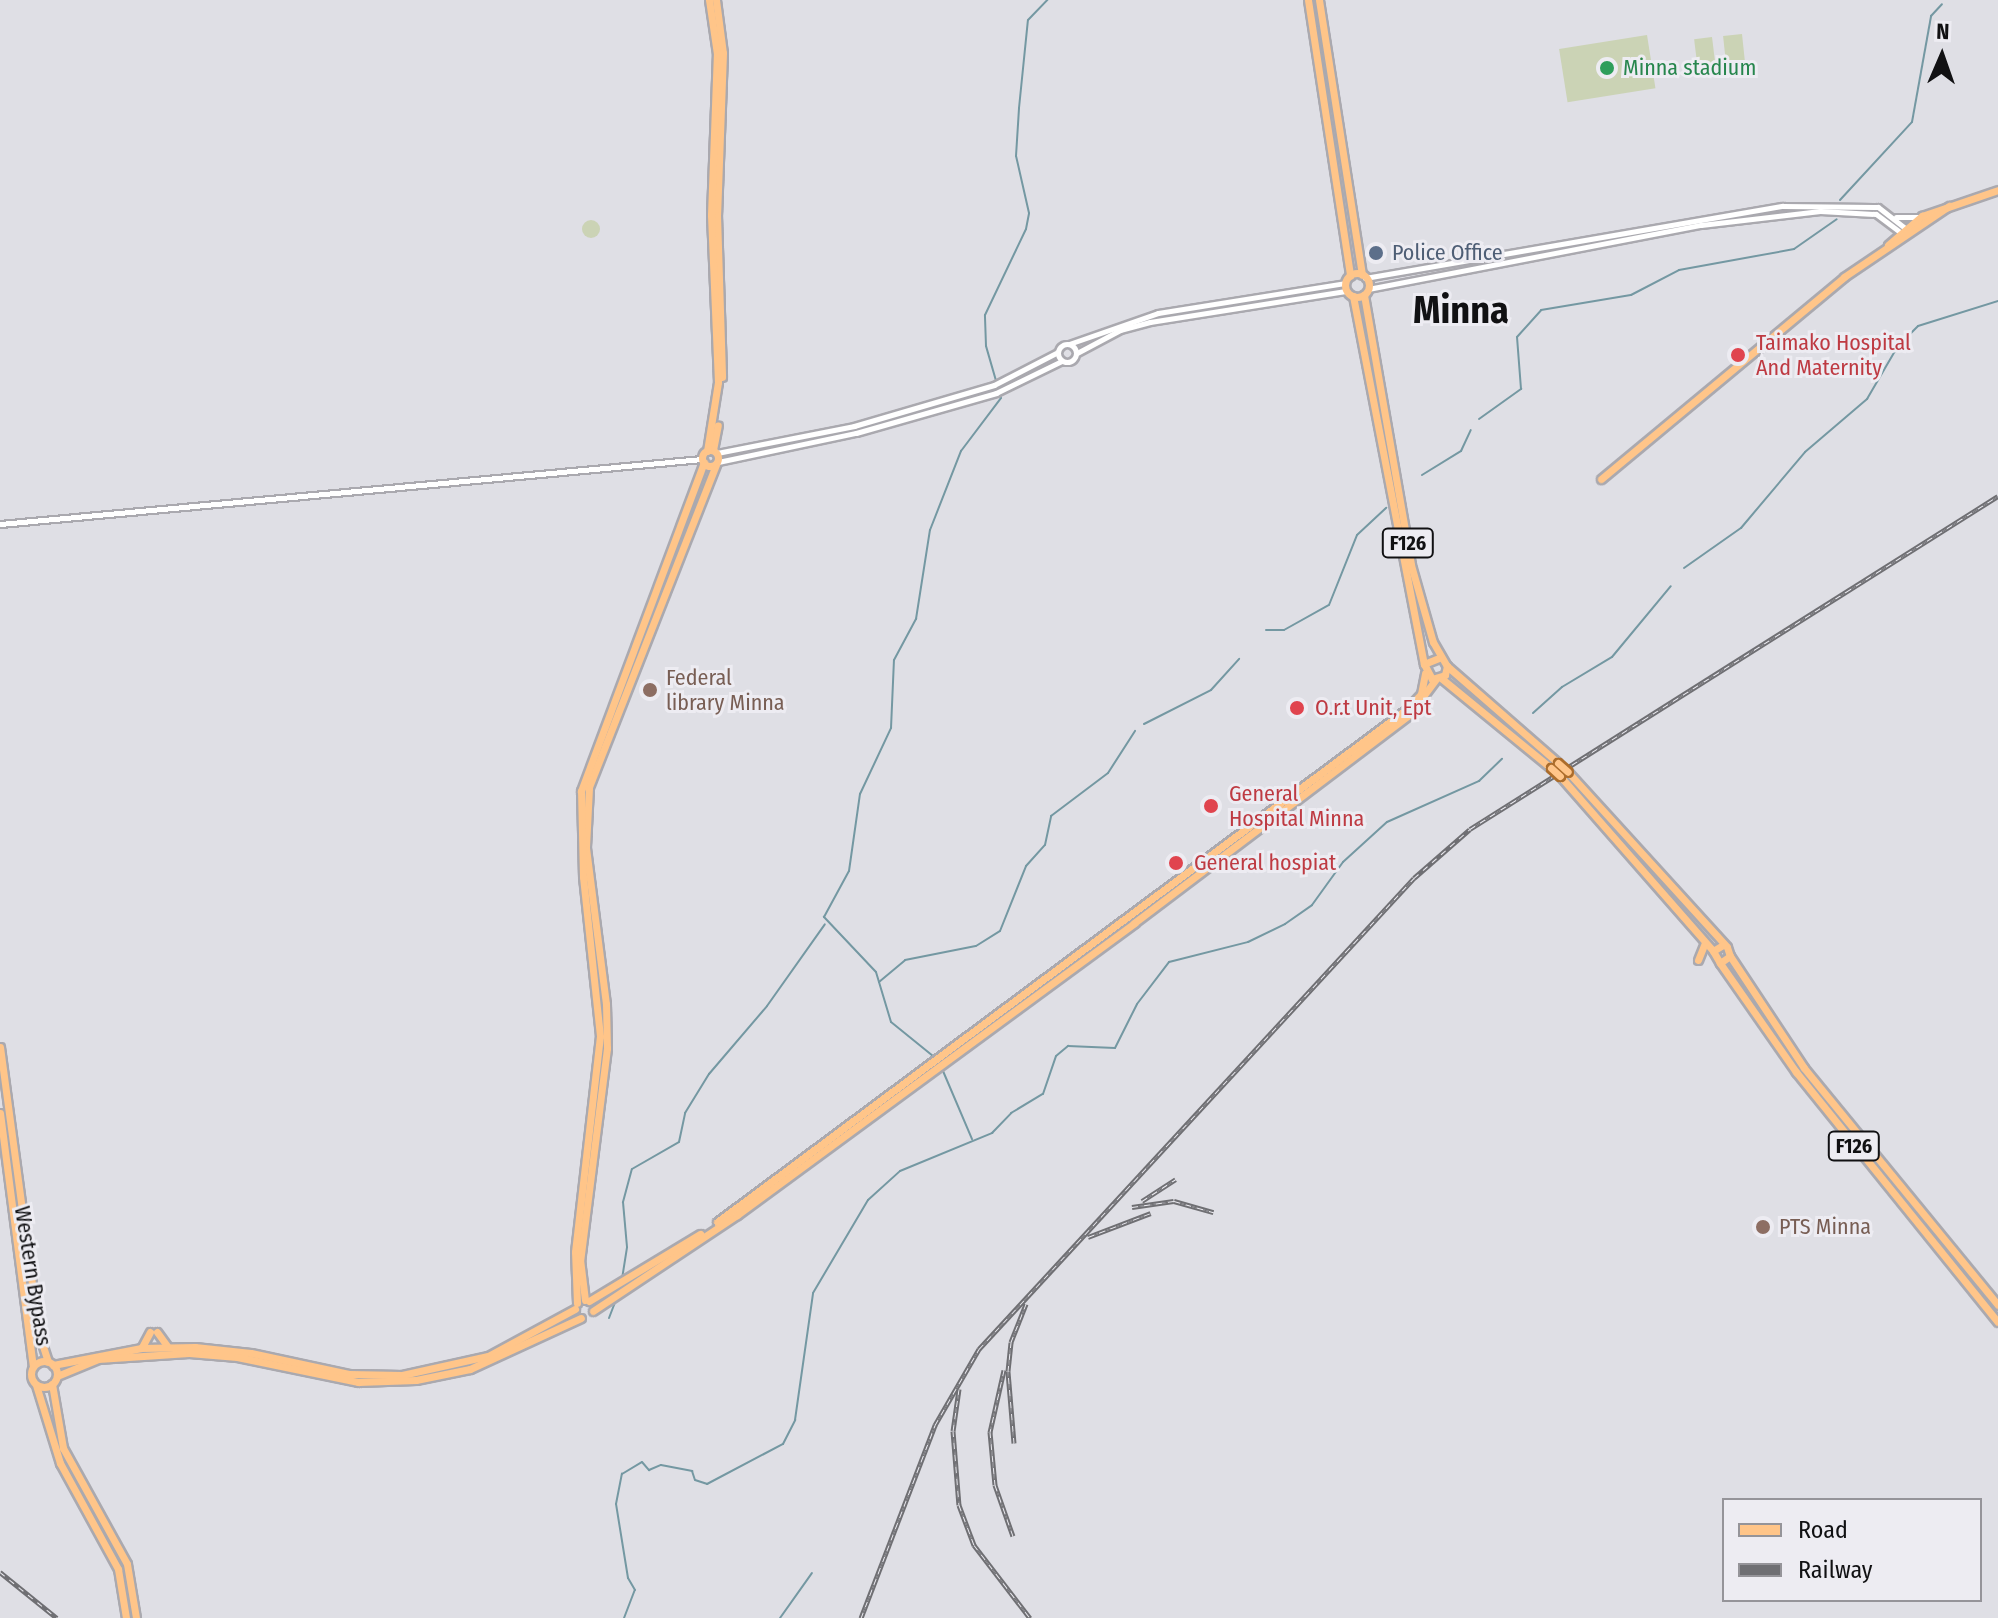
<!DOCTYPE html>
<html>
<head>
<meta charset="utf-8">
<style>
	body { margin:0 }
	#map { position:relative; width:1998px; height:1618px; overflow:hidden; background:#dfdfe5; font-family:"Fira Sans Condensed",sans-serif }
	div>[style] { position:absolute }
	[style*='--x'] { left:calc(var(--x)*1px); top:calc(var(--y)*1px); width:calc(var(--w)*1px); rotate:calc(var(--a)*1deg) }
	.green>* { inset:0; background:#cbd3b5; transform-origin:0 0 }
	.round { border-radius:50% }
	.stream>* { height:2px; margin:-1px; padding:0 1px; transform-origin:1px; border-radius:1px; background:#7498a2 }
	.roads { filter:drop-shadow(2px 0 #aaa9af) drop-shadow(-2px 0 #aaa9af) drop-shadow(0 2px #aaa9af) drop-shadow(0 -2px #aaa9af) }
	.minor>* { height:5px; margin:-2.5px; padding:0 2.5px; transform-origin:2.5px; border-radius:2.5px; background:#fff }
	.minor>.ring { margin:-2.5px; padding:0; box-sizing:content-box; background:none; border:5px solid #fff; border-radius:50% }
	.major>* { height:7px; margin:-3.5px; padding:0 3.5px; transform-origin:3.5px; border-radius:3.5px; background:#ffc589 }
	.major>.ring { margin:-3.5px; padding:0; box-sizing:content-box; background:none; border:7px solid #ffc589; border-radius:50% }
	.rail>* { height:5px; margin-top:-2.5px; transform-origin:0; background:repeating-linear-gradient(90deg,#edecf2 0 6px,#6f6f73 0 12px); box-sizing:border-box; border-block:2px solid #6f6f73 }
	.bridges { filter:drop-shadow(2px 0 #ac6d2c) drop-shadow(-2px 0 #ac6d2c) drop-shadow(0 2px #ac6d2c) drop-shadow(0 -2px #ac6d2c) }
	.major-bridge>* { height:7px; margin:-3.5px; padding:0 3.5px; transform-origin:3.5px; border-radius:3.5px; background:#ffc589 }
	.dots>* { width:22px; height:22px; translate:-50% -50%; box-sizing:border-box; border:4px solid #edecf2; border-radius:50% }
	span { translate:-50% -50%; white-space:nowrap; text-align:center; line-height:1.15; -webkit-text-stroke:6px #edecf2; paint-order:stroke }
	.shield-label span { padding:2px 6px; background:#edecf2; border:2px solid; border-radius:6px; -webkit-text-stroke-width:0 }
	.shield-label { font-size:20px; color:#111113; font-weight:700 }
	.leisure-label { font-size:22px; color:#27864d }
	.left { translate:0 -50%; text-align:left }
	.service-label { font-size:22px; color:#4e5e75 }
	.health-label { font-size:22px; color:#be3a42 }
	.education-label { font-size:22px; color:#785e54 }
	.street-label { font-size:22px; color:#111113 }
	.town-label { font-size:38px; color:#111113; font-weight:700 }
	.legend { position:absolute; left:1722px; top:1498px; width:260px; height:104px; box-sizing:border-box; background:#edecf2; border:2px solid #959499; margin:0; padding:10px 14px; list-style:none; font-size:24px; color:#111113 }
	.legend li { display:flex; align-items:center; gap:16px; height:40px }
	.legend b { width:40px; border:2px solid #959499 }
	.north { position:absolute; left:1902px; top:16px; width:80px; height:80px; -webkit-text-stroke:6px #edecf2; paint-order:stroke; rotate:2deg; font-size:22px; font-weight:700; line-height:32px; text-align:center; color:#111113 }
	.north::after { content:''; display:block; margin:auto; width:28px; height:36px; background:#111113; clip-path:polygon(50% 0,100% 100%,50% 72%,0 100%) }
</style>
</head>
<body>
<div id="map">
	<div class="green">
		<div style="left:1742px;top:34px;width:31px;height:19px;rotate:84deg"></div>
		<div style="left:1647px;top:35px;width:54px;height:89px;rotate:81deg"></div>
		<div style="left:1712px;top:37px;width:32px;height:18px;rotate:83deg"></div>
		<div class="round" style="left:582px;top:220px;width:18px;height:18px"></div>
	</div>
	<div class="stream">
		<div style="--x:1840;--y:200;--w:106;--a:-47.3"></div>
		<div style="--x:1912;--y:122;--w:108;--a:-79.8"></div>
		<div style="--x:1931;--y:16;--w:16;--a:-47"></div>
		<div style="--x:1479;--y:419;--w:52;--a:-35.5"></div>
		<div style="--x:1521;--y:389;--w:52;--a:-94.4"></div>
		<div style="--x:1517;--y:337;--w:36;--a:-48"></div>
		<div style="--x:1541;--y:310;--w:91;--a:-9.5"></div>
		<div style="--x:1631;--y:295;--w:54;--a:-27.5"></div>
		<div style="--x:1679;--y:270;--w:117;--a:-10.3"></div>
		<div style="--x:1794;--y:249;--w:52;--a:-34.9"></div>
		<div style="--x:1422;--y:475;--w:46;--a:-31.6"></div>
		<div style="--x:1461;--y:451;--w:23;--a:-65"></div>
		<div style="--x:1684;--y:568;--w:70;--a:-35.1"></div>
		<div style="--x:1741;--y:528;--w:99;--a:-49.9"></div>
		<div style="--x:1805;--y:452;--w:82;--a:-40.5"></div>
		<div style="--x:1867;--y:399;--w:61;--a:-59.7"></div>
		<div style="--x:1898;--y:346;--w:28;--a:-45"></div>
		<div style="--x:1918;--y:326;--w:84;--a:-17.4"></div>
		<div style="--x:1266;--y:630;--w:18;--a:0"></div>
		<div style="--x:1284;--y:630;--w:51;--a:-29.1"></div>
		<div style="--x:1329;--y:605;--w:75;--a:-68.2"></div>
		<div style="--x:1357;--y:535;--w:40;--a:-43"></div>
		<div style="--x:1533;--y:713;--w:39;--a:-42"></div>
		<div style="--x:1562;--y:687;--w:58;--a:-31"></div>
		<div style="--x:1612;--y:657;--w:92;--a:-50.3"></div>
		<div style="--x:1144;--y:724;--w:75;--a:-26.9"></div>
		<div style="--x:1211;--y:690;--w:42;--a:-47.9"></div>
		<div style="--x:879;--y:982;--w:34;--a:-40"></div>
		<div style="--x:905;--y:960;--w:72;--a:-11.2"></div>
		<div style="--x:976;--y:946;--w:28;--a:-32"></div>
		<div style="--x:1000;--y:931;--w:70;--a:-68.2"></div>
		<div style="--x:1026;--y:866;--w:28;--a:-48"></div>
		<div style="--x:1045;--y:845;--w:30;--a:-78"></div>
		<div style="--x:1051;--y:816;--w:71;--a:-37"></div>
		<div style="--x:1108;--y:773;--w:50;--a:-57.3"></div>
		<div style="--x:933;--y:1056;--w:54;--a:-141"></div>
		<div style="--x:891;--y:1022;--w:52;--a:-106.7"></div>
		<div style="--x:876;--y:972;--w:76;--a:-133.4"></div>
		<div style="--x:824;--y:917;--w:52;--a:-61.5"></div>
		<div style="--x:849;--y:871;--w:78;--a:-81.9"></div>
		<div style="--x:860;--y:794;--w:73;--a:-64.8"></div>
		<div style="--x:891;--y:728;--w:68;--a:-87.5"></div>
		<div style="--x:894;--y:660;--w:47;--a:-61.8"></div>
		<div style="--x:916;--y:619;--w:90;--a:-81.1"></div>
		<div style="--x:930;--y:530;--w:85;--a:-68.6"></div>
		<div style="--x:961;--y:451;--w:66;--a:-53"></div>
		<div style="--x:1001;--y:398;--w:54;--a:-106.1"></div>
		<div style="--x:986;--y:346;--w:31;--a:-92"></div>
		<div style="--x:985;--y:315;--w:95;--a:-64.5"></div>
		<div style="--x:1026;--y:229;--w:16;--a:-79"></div>
		<div style="--x:1029;--y:213;--w:58;--a:-102.8"></div>
		<div style="--x:1016;--y:156;--w:48;--a:-86.4"></div>
		<div style="--x:1019;--y:108;--w:88;--a:-84.2"></div>
		<div style="--x:1028;--y:20;--w:28;--a:-46"></div>
		<div style="--x:943;--y:1071;--w:74;--a:66.9"></div>
		<div style="--x:622;--y:1279;--w:32;--a:-81"></div>
		<div style="--x:627;--y:1247;--w:45;--a:-95.1"></div>
		<div style="--x:623;--y:1202;--w:34;--a:-75"></div>
		<div style="--x:632;--y:1169;--w:54;--a:-29.9"></div>
		<div style="--x:679;--y:1142;--w:30;--a:-78"></div>
		<div style="--x:685;--y:1113;--w:46;--a:-58.4"></div>
		<div style="--x:709;--y:1074;--w:89;--a:-49.5"></div>
		<div style="--x:767;--y:1006;--w:100;--a:-54.7"></div>
		<div style="--x:609;--y:1318;--w:19;--a:-69"></div>
		<div style="--x:624;--y:1618;--w:30;--a:-69"></div>
		<div style="--x:635;--y:1590;--w:14;--a:-120"></div>
		<div style="--x:628;--y:1578;--w:75;--a:-99.2"></div>
		<div style="--x:616;--y:1504;--w:31;--a:-79"></div>
		<div style="--x:622;--y:1474;--w:23;--a:-31"></div>
		<div style="--x:642;--y:1462;--w:11;--a:49"></div>
		<div style="--x:649;--y:1470;--w:13;--a:-23"></div>
		<div style="--x:661;--y:1465;--w:32;--a:11"></div>
		<div style="--x:692;--y:1471;--w:9;--a:72"></div>
		<div style="--x:695;--y:1480;--w:13;--a:18"></div>
		<div style="--x:707;--y:1484;--w:86;--a:-27.8"></div>
		<div style="--x:783;--y:1444;--w:27;--a:-63"></div>
		<div style="--x:795;--y:1420;--w:128;--a:-81.9"></div>
		<div style="--x:813;--y:1293;--w:108;--a:-59.4"></div>
		<div style="--x:868;--y:1200;--w:43;--a:-42.2"></div>
		<div style="--x:900;--y:1171;--w:100;--a:-22.4"></div>
		<div style="--x:992;--y:1133;--w:28;--a:-46"></div>
		<div style="--x:1011;--y:1113;--w:37;--a:-31"></div>
		<div style="--x:1043;--y:1094;--w:40;--a:-71.1"></div>
		<div style="--x:1056;--y:1056;--w:16;--a:-40"></div>
		<div style="--x:1068;--y:1046;--w:47;--a:2.4"></div>
		<div style="--x:1115;--y:1048;--w:49;--a:-63.4"></div>
		<div style="--x:1137;--y:1004;--w:53;--a:-52.7"></div>
		<div style="--x:1169;--y:962;--w:81;--a:-14.2"></div>
		<div style="--x:1248;--y:942;--w:41;--a:-25.9"></div>
		<div style="--x:1285;--y:924;--w:33;--a:-35"></div>
		<div style="--x:1312;--y:905;--w:53;--a:-54.2"></div>
		<div style="--x:1343;--y:862;--w:59;--a:-42.3"></div>
		<div style="--x:1387;--y:822;--w:101;--a:-24"></div>
		<div style="--x:1479;--y:781;--w:32;--a:-44"></div>
		<div style="--x:780;--y:1618;--w:55;--a:-54.6"></div>
	</div>
	<div class="roads">
		<div class="minor">
			<div style="--x:1896;--y:217;--w:25;--a:0"></div>
			<div style="--x:1365;--y:278;--w:424;--a:-9.8"></div>
			<div style="--x:1783;--y:206;--w:95;--a:0.6"></div>
			<div style="--x:1878;--y:207;--w:37;--a:38"></div>
			<div style="--x:1368;--y:289;--w:339;--a:-10.9"></div>
			<div style="--x:1701;--y:225;--w:120;--a:-6.7"></div>
			<div style="--x:1820;--y:211;--w:56;--a:3.1"></div>
			<div style="--x:1876;--y:214;--w:35;--a:37"></div>
			<div class="ring" style="left:1058px;top:344px;width:13px;height:13px"></div>
			<div style="--x:1069;--y:344;--w:94;--a:-19.2"></div>
			<div style="--x:1158;--y:313;--w:189;--a:-9.1"></div>
			<div style="--x:1077;--y:353;--w:49;--a:-28.1"></div>
			<div style="--x:1120;--y:330;--w:31;--a:-15"></div>
			<div style="--x:1150;--y:322;--w:198;--a:-9"></div>
			<div style="--x:717;--y:453;--w:140;--a:-11.1"></div>
			<div style="--x:854;--y:426;--w:146;--a:-16.3"></div>
			<div style="--x:994;--y:385;--w:72;--a:-27.3"></div>
			<div style="--x:718;--y:462;--w:141;--a:-11.9"></div>
			<div style="--x:856;--y:433;--w:146;--a:-15.9"></div>
			<div style="--x:996;--y:393;--w:73;--a:-25.9"></div>
			<div style="--x:0;--y:524;--w:705;--a:-5.29"></div>
		</div>
		<div class="major">
			<div style="--x:716;--y:0;--w:53;--a:82.5"></div>
			<div style="--x:723;--y:53;--w:162;--a:92.1"></div>
			<div style="--x:717;--y:215;--w:162;--a:88.2"></div>
			<div style="--x:1308;--y:0;--w:279;--a:81.3"></div>
			<div style="--x:1319;--y:0;--w:278;--a:81.1"></div>
			<div style="--x:1888;--y:245;--w:45;--a:-40.5"></div>
			<div style="--x:1922;--y:216;--w:80;--a:-18.9"></div>
			<div class="ring" style="left:1345px;top:273px;width:17px;height:17px"></div>
			<div style="--x:1364;--y:295;--w:274;--a:80.1"></div>
			<div style="--x:1411;--y:565;--w:80;--a:74.1"></div>
			<div style="--x:1433;--y:642;--w:28;--a:60"></div>
			<div style="--x:1447;--y:666;--w:9;--a:103"></div>
			<div style="--x:1445;--y:675;--w:14;--a:163"></div>
			<div style="--x:1432;--y:679;--w:17;--a:-118"></div>
			<div style="--x:1424;--y:664;--w:18;--a:-22"></div>
			<div style="--x:1353;--y:296;--w:375;--a:79.1"></div>
			<div class="ring" style="left:702px;top:450px;width:9px;height:9px"></div>
			<div style="--x:713;--y:450;--w:25;--a:-79"></div>
			<div style="--x:707;--y:451;--w:70;--a:-80.9"></div>
			<div style="--x:718;--y:382;--w:167;--a:-92.4"></div>
			<div style="--x:711;--y:215;--w:161;--a:-87.9"></div>
			<div style="--x:717;--y:54;--w:55;--a:-98.4"></div>
			<div style="--x:1601;--y:479;--w:316;--a:-39.7"></div>
			<div style="--x:1844;--y:277;--w:127;--a:-34.1"></div>
			<div style="--x:1447;--y:666;--w:147;--a:41.1"></div>
			<div style="--x:1441;--y:678;--w:142;--a:39.3"></div>
			<div style="--x:1568;--y:772;--w:236;--a:47.7"></div>
			<div style="--x:1727;--y:947;--w:9;--a:72"></div>
			<div style="--x:1730;--y:956;--w:12;--a:145"></div>
			<div style="--x:1720;--y:963;--w:14;--a:-120"></div>
			<div style="--x:1713;--y:951;--w:12;--a:-31"></div>
			<div style="--x:1560;--y:776;--w:232;--a:48.8"></div>
			<div style="--x:1730;--y:956;--w:134;--a:56.5"></div>
			<div style="--x:1804;--y:1068;--w:306;--a:50.7"></div>
			<div style="--x:1698;--y:960;--w:18;--a:-68"></div>
			<div style="--x:1720;--y:963;--w:133;--a:55.1"></div>
			<div style="--x:1796;--y:1072;--w:321;--a:51.1"></div>
			<div style="--x:0;--y:1047;--w:290;--a:82.3"></div>
			<div style="--x:39;--y:1334;--w:29;--a:72"></div>
			<div style="--x:0;--y:1113;--w:255;--a:82.6"></div>
			<div style="--x:717;--y:1222;--w:860;--a:-36.63"></div>
			<div style="--x:1407;--y:709;--w:21;--a:-47"></div>
			<div style="--x:1421;--y:694;--w:21;--a:-79"></div>
			<div style="--x:585;--y:1300;--w:38;--a:-97"></div>
			<div style="--x:580;--y:1262;--w:216;--a:-82.8"></div>
			<div style="--x:607;--y:1048;--w:44;--a:-91.3"></div>
			<div style="--x:606;--y:1004;--w:158;--a:-97.3"></div>
			<div style="--x:586;--y:847;--w:60;--a:-87.1"></div>
			<div style="--x:589;--y:787;--w:347;--a:-68.5"></div>
			<div style="--x:589;--y:1301;--w:130;--a:-31.1"></div>
			<div style="--x:577;--y:1303;--w:51;--a:-92.2"></div>
			<div style="--x:575;--y:1252;--w:217;--a:-83.4"></div>
			<div style="--x:600;--y:1036;--w:160;--a:-96.1"></div>
			<div style="--x:583;--y:877;--w:86;--a:-91.3"></div>
			<div style="--x:581;--y:791;--w:351;--a:-69.5"></div>
			<div style="--x:593;--y:1311;--w:173;--a:-33.7"></div>
			<div style="--x:737;--y:1215;--w:493;--a:-36.3"></div>
			<div style="--x:1134;--y:923;--w:345;--a:-37.1"></div>
			<div style="--x:1409;--y:715;--w:45;--a:-53.1"></div>
			<div style="--x:157;--y:1332;--w:17;--a:54"></div>
			<div style="--x:142;--y:1347;--w:17;--a:-62"></div>
			<div class="ring" style="left:31px;top:1361px;width:19px;height:19px"></div>
			<div style="--x:53;--y:1365;--w:90;--a:-10.9"></div>
			<div style="--x:141;--y:1348;--w:54;--a:-1.1"></div>
			<div style="--x:195;--y:1347;--w:56;--a:6.1"></div>
			<div style="--x:251;--y:1353;--w:100;--a:12.1"></div>
			<div style="--x:349;--y:1374;--w:53;--a:1.1"></div>
			<div style="--x:402;--y:1375;--w:88;--a:-12.5"></div>
			<div style="--x:488;--y:1356;--w:99;--a:-28.4"></div>
			<div style="--x:57;--y:1376;--w:44;--a:-22.5"></div>
			<div style="--x:98;--y:1359;--w:91;--a:-3.8"></div>
			<div style="--x:189;--y:1353;--w:48;--a:4.8"></div>
			<div style="--x:237;--y:1357;--w:124;--a:11.7"></div>
			<div style="--x:358;--y:1382;--w:58;--a:-2"></div>
			<div style="--x:416;--y:1380;--w:55;--a:-11.5"></div>
			<div style="--x:470;--y:1369;--w:122;--a:-24.7"></div>
			<div style="--x:52;--y:1384;--w:65;--a:80.2"></div>
			<div style="--x:63;--y:1448;--w:132;--a:61.1"></div>
			<div style="--x:127;--y:1564;--w:55;--a:80.5"></div>
			<div style="--x:36;--y:1385;--w:82;--a:72.9"></div>
			<div style="--x:60;--y:1463;--w:121;--a:61.3"></div>
			<div style="--x:118;--y:1569;--w:50;--a:80.7"></div>
		</div>
	</div>
	<div class="rail">
		<div style="--x:1142;--y:1201;--w:40;--a:-32.9"></div>
		<div style="--x:1132;--y:1207;--w:42;--a:-8.1"></div>
		<div style="--x:1174;--y:1201;--w:41;--a:15.8"></div>
		<div style="--x:1088;--y:1237;--w:67;--a:-20.9"></div>
		<div style="--x:1004;--y:1370;--w:64;--a:102.7"></div>
		<div style="--x:990;--y:1432;--w:53;--a:84.6"></div>
		<div style="--x:995;--y:1485;--w:54;--a:70.6"></div>
		<div style="--x:959;--y:1389;--w:42;--a:98.1"></div>
		<div style="--x:953;--y:1431;--w:74;--a:85.4"></div>
		<div style="--x:959;--y:1505;--w:43;--a:69.4"></div>
		<div style="--x:974;--y:1545;--w:92;--a:52.5"></div>
		<div style="--x:1014;--y:1443;--w:72;--a:-94.8"></div>
		<div style="--x:1008;--y:1371;--w:29;--a:-84"></div>
		<div style="--x:1011;--y:1342;--w:41;--a:-68.5"></div>
		<div style="--x:0;--y:1572;--w:73;--a:38.9"></div>
		<div style="--x:861;--y:1618;--w:207;--a:-69"></div>
		<div style="--x:935;--y:1425;--w:88;--a:-59.9"></div>
		<div style="--x:979;--y:1349;--w:641;--a:-47.28"></div>
		<div style="--x:1414;--y:878;--w:74;--a:-41.2"></div>
		<div style="--x:1470;--y:829;--w:624;--a:-32.24"></div>
	</div>
	<div class="bridges">
		<div class="major-bridge">
			<div style="--x:1558;--y:763;--w:13;--a:42"></div>
			<div style="--x:1551;--y:768;--w:12;--a:42"></div>
		</div>
	</div>
	<div class="dots">
		<div style="left:1607px;top:68px;background:#2e9e5b"></div>
		<div style="left:1376px;top:253px;background:#5c6f8a"></div>
		<div style="left:1738px;top:355px;background:#e0444e"></div>
		<div style="left:650px;top:690px;background:#8d6e63"></div>
		<div style="left:1297px;top:708px;background:#e0444e"></div>
		<div style="left:1211px;top:806px;background:#e0444e"></div>
		<div style="left:1176px;top:863px;background:#e0444e"></div>
		<div style="left:1763px;top:1227px;background:#8d6e63"></div>
	</div>
	<div class="shield-label">
		<span style="left:1408px;top:543px">F126</span>
		<span style="left:1854px;top:1146px">F126</span>
	</div>
	<div class="leisure-label">
		<span class="left" style="left:1623px;top:68px">Minna stadium</span>
	</div>
	<div class="service-label">
		<span class="left" style="left:1392px;top:253px">Police Office</span>
	</div>
	<div class="health-label">
		<span class="left" style="left:1756px;top:355px">Taimako Hospital<br>And Maternity</span>
		<span class="left" style="left:1315px;top:708px">O.r.t Unit, Ept</span>
		<span class="left" style="left:1229px;top:806px">General<br>Hospital Minna</span>
		<span class="left" style="left:1194px;top:863px">General hospiat</span>
	</div>
	<div class="education-label">
		<span class="left" style="left:666px;top:690px">Federal<br>library Minna</span>
		<span class="left" style="left:1779px;top:1227px">PTS Minna</span>
	</div>
	<div class="street-label">
		<span style="left:33px;top:1276px;rotate:81deg">Western Bypass</span>
	</div>
	<div class="town-label">
		<span style="left:1461px;top:311px">Minna</span>
	</div>
	<ul class="legend">
	<li><b style="height:10px;background:#ffc589"></b>Road</li>
	<li><b style="height:10px;background:#6f6f73"></b>Railway</li>
	</ul>
	<div class="north">N</div>
</div>
</body>
</html>
